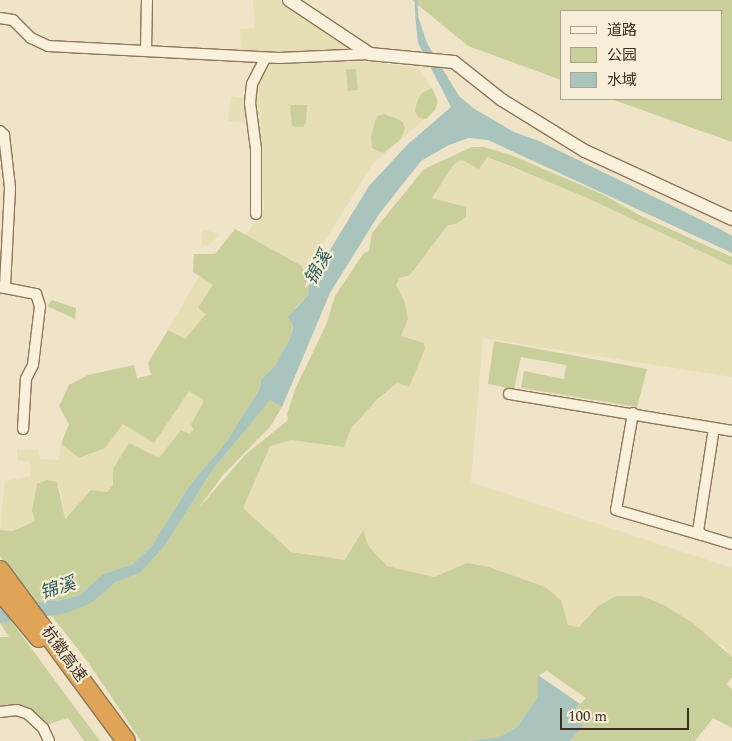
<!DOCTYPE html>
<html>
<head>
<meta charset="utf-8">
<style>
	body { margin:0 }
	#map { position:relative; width:732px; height:741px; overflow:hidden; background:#f0e4c8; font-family:Spectral,"Noto Sans SC",serif }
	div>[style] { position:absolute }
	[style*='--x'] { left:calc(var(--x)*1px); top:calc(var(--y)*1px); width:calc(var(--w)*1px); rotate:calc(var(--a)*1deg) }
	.farmland>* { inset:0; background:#e6deb5; transform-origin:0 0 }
	.green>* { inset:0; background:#c9cf9b; transform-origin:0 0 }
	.water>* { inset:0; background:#a9c4bc }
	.stream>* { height:2.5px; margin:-1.25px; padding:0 1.25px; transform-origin:1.25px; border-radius:1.25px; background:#a9c4bc }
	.roads { filter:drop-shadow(1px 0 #8d765c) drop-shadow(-1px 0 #8d765c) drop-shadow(0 1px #8d765c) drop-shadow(0 -1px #8d765c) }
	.minor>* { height:10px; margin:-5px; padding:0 5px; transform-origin:5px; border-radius:5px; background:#faf1dc }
	.tertiary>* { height:12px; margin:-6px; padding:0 6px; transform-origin:6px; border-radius:6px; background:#faf1dc }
	.motorway>* { height:18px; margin:-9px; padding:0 9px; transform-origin:9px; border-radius:9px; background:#e0a458 }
	span { translate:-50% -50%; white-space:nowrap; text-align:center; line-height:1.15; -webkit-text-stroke:4px #f7eed8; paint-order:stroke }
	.street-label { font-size:16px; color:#3d2e20 }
	.water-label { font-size:18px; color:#2f5d5a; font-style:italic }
	.legend { position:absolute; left:560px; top:10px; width:162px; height:90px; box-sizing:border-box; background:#f7eed8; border:1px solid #ada18e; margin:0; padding:6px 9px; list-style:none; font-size:15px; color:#3d2e20 }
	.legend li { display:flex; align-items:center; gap:10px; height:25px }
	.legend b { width:25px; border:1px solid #ada18e }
	.scale { position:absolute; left:560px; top:708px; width:129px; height:22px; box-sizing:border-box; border:2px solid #3d2e20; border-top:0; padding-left:6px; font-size:15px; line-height:18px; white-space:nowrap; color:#3d2e20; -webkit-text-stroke:4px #f7eed8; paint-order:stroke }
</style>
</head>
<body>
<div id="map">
	<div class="farmland">
		<div style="clip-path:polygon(253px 0,280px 0,344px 42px,350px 52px,241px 51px,240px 29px,255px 28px)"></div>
		<div style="clip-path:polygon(371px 62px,418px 68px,436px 95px,435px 110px,373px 164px,305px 272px,302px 266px,246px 235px,264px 209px,261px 148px,255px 117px,257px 84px,267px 63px)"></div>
		<div style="left:231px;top:96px;width:17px;height:25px;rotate:7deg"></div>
		<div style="clip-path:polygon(486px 157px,585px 197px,732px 266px,732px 377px,483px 338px,471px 482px,732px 568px,732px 657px,723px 646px,598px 606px,579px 627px,568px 625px,561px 600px,545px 587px,489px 567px,467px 563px,434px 577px,387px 566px,369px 547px,345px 560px,291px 552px,242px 509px,270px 446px,291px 440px,313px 442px,351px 426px,397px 383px,408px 387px,424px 343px,400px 336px,408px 319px,405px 302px,396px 285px,400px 278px,410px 275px,448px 225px,466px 207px,432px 198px,454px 164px,462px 160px,479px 169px)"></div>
		<div style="clip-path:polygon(202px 230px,219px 233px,218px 236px,209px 245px,202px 246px)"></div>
		<div style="clip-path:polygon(199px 276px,214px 285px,199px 308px,206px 314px,185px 339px,168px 330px)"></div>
		<div style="clip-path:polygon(189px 391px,204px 401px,191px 424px,193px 430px,189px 434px,181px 430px,159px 458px,130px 444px,113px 469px,113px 485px,107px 492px,91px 490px,64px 519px,62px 495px,57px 482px,47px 480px,35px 521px,13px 531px,0 530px,5px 481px,31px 476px,30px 462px,17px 460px,17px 450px,38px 450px,40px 459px,59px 460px,61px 444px,79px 458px,105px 448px,123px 424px)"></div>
	</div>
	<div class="green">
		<div style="clip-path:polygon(412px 0,732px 0,732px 142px,611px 99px,721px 99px,721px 11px,561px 11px,561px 80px,468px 46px)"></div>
		<div style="left:356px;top:69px;width:21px;height:10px;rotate:85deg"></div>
		<div style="clip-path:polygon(432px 88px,438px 102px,435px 110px,426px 119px,418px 117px,415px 111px,417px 102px,422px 93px)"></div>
		<div style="clip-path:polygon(290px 105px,307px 105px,306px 123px,303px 127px,292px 126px)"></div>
		<div style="clip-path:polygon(384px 114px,402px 121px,405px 128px,401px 139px,383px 153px,372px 148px,371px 136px,377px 116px)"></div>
		<div style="clip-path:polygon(472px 147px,484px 147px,511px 155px,602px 194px,641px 216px,732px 257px,732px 266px,585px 197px,510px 166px,487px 157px,479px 169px,462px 160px,454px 164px,432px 198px,466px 207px,466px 217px,456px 224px,448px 225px,410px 275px,400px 278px,396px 285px,405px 302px,408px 319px,401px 336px,424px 343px,425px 349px,409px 387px,397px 383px,378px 399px,351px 428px,344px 447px,291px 440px,270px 446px,243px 508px,291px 552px,345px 560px,363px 530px,369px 547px,387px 566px,434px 577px,467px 563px,489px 567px,545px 587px,561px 600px,568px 625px,579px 627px,598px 606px,616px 596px,641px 596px,664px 605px,693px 623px,732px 657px,732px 677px,727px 684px,732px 690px,732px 728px,713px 718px,695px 741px,570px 741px,583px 727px,576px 708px,586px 698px,547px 671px,538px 676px,538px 697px,529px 711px,517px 727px,499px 737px,469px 741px,141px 741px,88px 662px,51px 615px,93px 602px,116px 582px,140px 573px,164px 547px,214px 468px,270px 399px,282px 407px,270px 427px,223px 475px,198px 509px,245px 455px,288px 420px,287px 414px,296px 387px,326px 325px,335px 296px,363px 254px,369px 251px,372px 233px,424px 169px)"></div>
		<div style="clip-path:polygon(235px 229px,302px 266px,307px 278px,305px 288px,308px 286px,309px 294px,295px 308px,291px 336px,275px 366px,261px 379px,260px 388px,227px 441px,189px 486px,151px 547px,133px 564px,103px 574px,80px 595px,60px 600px,0 605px,0 577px,14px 573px,0 556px,0 530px,13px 531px,35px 521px,32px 511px,37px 484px,47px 480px,57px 482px,65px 519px,91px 490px,107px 492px,113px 485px,113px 469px,129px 443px,159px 458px,181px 430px,189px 434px,193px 430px,191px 424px,204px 401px,189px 391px,154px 443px,123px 424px,105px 448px,79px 458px,61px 444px,69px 424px,59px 406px,69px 385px,88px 375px,134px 365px,137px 378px,151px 375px,148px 363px,168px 330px,185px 339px,206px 314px,198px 308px,213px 285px,193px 272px,194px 254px,215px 254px)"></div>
		<div style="clip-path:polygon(52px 300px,76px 308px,75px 319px,47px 306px)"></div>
		<div style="clip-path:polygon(494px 341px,647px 369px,637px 407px,521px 388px,524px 371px,564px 379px,566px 365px,521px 357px,514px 389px,488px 384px)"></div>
		<div style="clip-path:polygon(11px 621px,100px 741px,84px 741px,68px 718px,46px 725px,32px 710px,15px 706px,0 707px,0 637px,9px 637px,0 623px)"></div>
	</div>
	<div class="water">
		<div style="clip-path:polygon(415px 15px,418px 16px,427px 43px,459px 96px,473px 108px,514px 132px,539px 141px,718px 228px,732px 236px,732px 253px,488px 140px,469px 138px,449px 145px,421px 161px,379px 214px,330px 293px,282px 407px,270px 400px,214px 468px,164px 547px,140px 573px,116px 582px,93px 602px,67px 613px,0 623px,0 605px,60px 600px,80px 595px,103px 574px,133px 564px,151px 547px,189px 486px,227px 441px,260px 388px,261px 379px,275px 366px,291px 336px,293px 326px,288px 317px,309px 294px,308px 286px,369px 186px,408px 144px,451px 107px,418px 43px)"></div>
		<div style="clip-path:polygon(538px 675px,580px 704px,576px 708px,583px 727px,570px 741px,469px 741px,499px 737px,517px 727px,538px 697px)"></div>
	</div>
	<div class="stream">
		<div style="--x:416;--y:0;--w:18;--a:87"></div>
	</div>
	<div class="roads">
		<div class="minor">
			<div style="--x:0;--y:18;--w:13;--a:9"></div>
			<div style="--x:13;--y:20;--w:25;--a:45"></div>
			<div style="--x:31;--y:38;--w:19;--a:25"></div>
			<div style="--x:48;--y:46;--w:231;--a:3"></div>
			<div style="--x:279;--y:58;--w:91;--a:-2.5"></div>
			<div style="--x:146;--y:51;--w:51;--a:-88.9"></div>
			<div style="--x:0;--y:131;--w:6;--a:45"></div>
			<div style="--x:4;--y:135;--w:53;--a:83.5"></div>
			<div style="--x:10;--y:188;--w:100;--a:92.9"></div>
			<div style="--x:256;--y:214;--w:65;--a:-90"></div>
			<div style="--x:256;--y:149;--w:46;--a:-97.4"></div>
			<div style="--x:250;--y:103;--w:19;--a:-84"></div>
			<div style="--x:252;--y:84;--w:29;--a:-63"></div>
			<div style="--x:0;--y:287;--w:37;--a:11"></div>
			<div style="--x:36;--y:294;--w:13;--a:72"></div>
			<div style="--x:40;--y:306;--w:59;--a:96.8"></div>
			<div style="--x:33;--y:365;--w:16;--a:117"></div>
			<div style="--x:26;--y:379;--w:50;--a:93.4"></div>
			<div style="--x:509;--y:394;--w:226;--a:9.4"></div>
			<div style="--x:633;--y:413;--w:98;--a:99.9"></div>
			<div style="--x:616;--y:510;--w:90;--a:16.2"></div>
			<div style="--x:714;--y:428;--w:104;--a:98.8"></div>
			<div style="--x:698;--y:531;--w:6;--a:45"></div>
			<div style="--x:702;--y:535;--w:31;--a:17"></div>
			<div style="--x:0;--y:712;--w:17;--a:-7"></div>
			<div style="--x:17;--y:710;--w:12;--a:20"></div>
			<div style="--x:28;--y:714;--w:21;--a:43"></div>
			<div style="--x:43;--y:728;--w:14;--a:65"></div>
		</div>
		<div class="tertiary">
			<div style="--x:289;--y:0;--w:97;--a:33.7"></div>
			<div style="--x:370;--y:54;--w:84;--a:5.4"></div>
			<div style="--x:454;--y:62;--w:61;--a:38.4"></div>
			<div style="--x:502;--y:100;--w:97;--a:31.6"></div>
			<div style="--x:585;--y:151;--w:162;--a:24.8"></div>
		</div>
		<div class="motorway">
			<div style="--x:0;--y:570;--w:212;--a:53.6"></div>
			<div style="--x:0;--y:591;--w:61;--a:50.3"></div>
		</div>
	</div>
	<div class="street-label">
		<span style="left:64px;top:654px;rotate:54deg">杭徽高速</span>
	</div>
	<div class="water-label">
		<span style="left:319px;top:268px;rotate:-61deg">锦溪</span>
		<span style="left:58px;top:589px;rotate:-18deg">锦溪</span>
	</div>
	<ul class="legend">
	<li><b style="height:6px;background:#faf1dc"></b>道路</li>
	<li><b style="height:14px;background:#c9cf9b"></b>公园</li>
	<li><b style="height:14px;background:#a9c4bc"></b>水域</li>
	</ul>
	<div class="scale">100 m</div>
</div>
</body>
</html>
